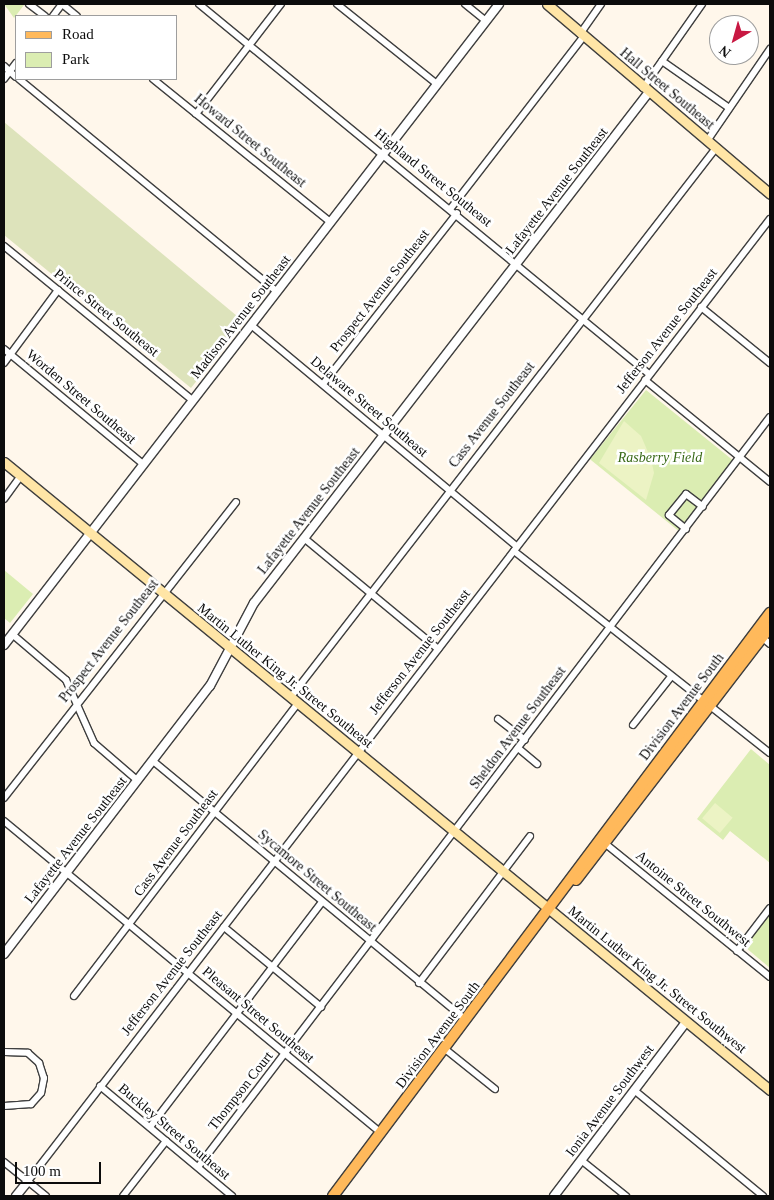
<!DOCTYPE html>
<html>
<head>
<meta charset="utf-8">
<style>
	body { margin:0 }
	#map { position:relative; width:774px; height:1200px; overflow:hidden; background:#fff7eb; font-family:"Times New Roman",serif }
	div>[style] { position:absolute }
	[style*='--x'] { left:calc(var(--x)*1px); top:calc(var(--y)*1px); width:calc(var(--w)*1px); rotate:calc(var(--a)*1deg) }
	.green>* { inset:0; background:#dbedb2; transform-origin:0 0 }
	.cemetery>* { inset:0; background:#dde3bb }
	.pitch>* { inset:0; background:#ecf3c4; transform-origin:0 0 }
	.roads { filter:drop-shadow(1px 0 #3f3f3f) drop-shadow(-1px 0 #3f3f3f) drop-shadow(0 1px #3f3f3f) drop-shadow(0 -1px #3f3f3f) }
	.minor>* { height:6px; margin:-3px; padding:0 3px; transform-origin:3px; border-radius:3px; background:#fff }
	.tertiary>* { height:8px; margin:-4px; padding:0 4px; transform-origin:4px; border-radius:4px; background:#fff }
	.secondary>* { height:9px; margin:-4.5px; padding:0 4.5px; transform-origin:4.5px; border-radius:4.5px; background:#ffe5a6 }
	.primary>* { height:10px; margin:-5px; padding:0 5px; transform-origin:5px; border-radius:5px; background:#ffb95b }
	span { translate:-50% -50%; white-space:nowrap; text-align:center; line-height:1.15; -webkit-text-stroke:5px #fff; paint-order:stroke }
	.street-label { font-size:14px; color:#0c0c0c }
	.park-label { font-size:14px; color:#386917; font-style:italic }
	.frame { position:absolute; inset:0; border:5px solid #0c0c0c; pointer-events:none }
	.legend { position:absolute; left:15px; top:15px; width:162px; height:65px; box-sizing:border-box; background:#fff; border:1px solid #9e9e9e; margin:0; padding:6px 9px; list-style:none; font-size:15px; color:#0c0c0c }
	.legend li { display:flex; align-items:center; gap:10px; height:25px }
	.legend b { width:25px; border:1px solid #9e9e9e }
	.north { position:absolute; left:709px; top:15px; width:50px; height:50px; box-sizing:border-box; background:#fff; border:1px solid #9e9e9e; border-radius:50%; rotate:218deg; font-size:14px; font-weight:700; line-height:20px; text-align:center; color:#0c0c0c }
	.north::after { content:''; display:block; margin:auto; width:18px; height:22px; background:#c81842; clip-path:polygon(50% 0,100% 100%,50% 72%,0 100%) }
	.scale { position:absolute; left:15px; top:1162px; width:86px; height:22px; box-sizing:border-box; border:2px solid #0c0c0c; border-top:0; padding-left:6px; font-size:15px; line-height:18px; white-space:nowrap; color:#0c0c0c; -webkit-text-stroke:4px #fff; paint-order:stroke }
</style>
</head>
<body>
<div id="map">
	<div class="green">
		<div style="clip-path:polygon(4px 4px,22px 4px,24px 5px,14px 18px)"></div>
		<div style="left:646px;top:390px;width:115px;height:89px;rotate:39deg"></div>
		<div style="clip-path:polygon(4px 570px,33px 594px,10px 623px,4px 618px)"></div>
		<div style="clip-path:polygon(751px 749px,770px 765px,770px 863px,730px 831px,723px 840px,697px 819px)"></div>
		<div style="clip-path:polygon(770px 914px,770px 968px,745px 947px)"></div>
	</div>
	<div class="cemetery">
		<div style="clip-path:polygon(4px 122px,243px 321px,191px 388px,4px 235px)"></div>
	</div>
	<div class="pitch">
		<div style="clip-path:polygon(624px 421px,641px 436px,651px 459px,654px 473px,646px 500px,599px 463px)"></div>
		<div style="left:715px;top:803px;width:23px;height:20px;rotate:40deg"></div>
	</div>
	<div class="roads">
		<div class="minor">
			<div style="--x:29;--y:4;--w:20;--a:37"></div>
			<div style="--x:62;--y:4;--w:19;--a:39"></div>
			<div style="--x:199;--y:4;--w:583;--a:39.43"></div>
			<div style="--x:337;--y:4;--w:128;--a:38.7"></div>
			<div style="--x:465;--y:4;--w:27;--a:39"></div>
			<div style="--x:53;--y:16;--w:15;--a:-53"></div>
			<div style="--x:580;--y:34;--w:37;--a:-55"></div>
			<div style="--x:662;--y:61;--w:82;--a:35"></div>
			<div style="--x:4;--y:66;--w:16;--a:43"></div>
			<div style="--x:4;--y:79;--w:20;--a:-53"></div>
			<div style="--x:19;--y:79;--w:333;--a:39.5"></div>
			<div style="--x:153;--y:79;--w:228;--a:38.9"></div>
			<div style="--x:643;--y:88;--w:103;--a:-54.9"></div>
			<div style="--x:196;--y:114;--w:139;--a:-52.3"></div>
			<div style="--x:707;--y:141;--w:112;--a:-55.6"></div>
			<div style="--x:451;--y:208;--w:216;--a:-52.3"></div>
			<div style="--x:4;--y:246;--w:243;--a:39.3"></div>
			<div style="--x:701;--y:307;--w:89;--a:39.1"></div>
			<div style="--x:251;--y:325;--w:346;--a:39.8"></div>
			<div style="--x:4;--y:349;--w:180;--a:39.6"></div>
			<div style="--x:4;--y:363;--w:91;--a:-53.5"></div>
			<div style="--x:645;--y:380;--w:161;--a:39.2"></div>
			<div style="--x:323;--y:384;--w:217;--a:-51.9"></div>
			<div style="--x:4;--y:499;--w:29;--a:-54"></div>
			<div style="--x:686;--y:529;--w:22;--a:-141"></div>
			<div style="--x:669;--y:515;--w:27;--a:-51"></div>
			<div style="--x:686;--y:494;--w:21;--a:37"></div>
			<div style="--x:304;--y:538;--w:174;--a:39.6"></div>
			<div style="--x:514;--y:551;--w:326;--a:38.3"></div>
			<div style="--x:12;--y:634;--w:71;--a:40.4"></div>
			<div style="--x:66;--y:680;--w:69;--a:66"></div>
			<div style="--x:94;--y:743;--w:57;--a:40.7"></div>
			<div style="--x:759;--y:635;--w:14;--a:39"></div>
			<div style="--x:290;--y:698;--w:696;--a:-52.24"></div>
			<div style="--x:498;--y:719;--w:34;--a:38"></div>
			<div style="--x:633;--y:725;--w:60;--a:-51.8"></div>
			<div style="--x:518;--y:748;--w:25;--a:40"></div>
			<div style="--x:153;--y:761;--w:406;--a:39.6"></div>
			<div style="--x:4;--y:798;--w:376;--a:-51.9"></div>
			<div style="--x:4;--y:821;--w:489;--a:39.6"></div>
			<div style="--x:602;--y:841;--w:216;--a:39"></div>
			<div style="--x:224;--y:927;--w:126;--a:39.5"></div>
			<div style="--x:737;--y:951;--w:54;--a:-52.5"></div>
			<div style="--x:419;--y:983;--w:184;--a:-52.9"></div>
			<div style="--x:74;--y:996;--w:367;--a:-52.6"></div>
			<div style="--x:445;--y:1049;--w:64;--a:38.7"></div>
			<div style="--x:4;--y:1052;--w:24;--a:2"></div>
			<div style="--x:28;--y:1053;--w:15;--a:42"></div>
			<div style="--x:39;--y:1063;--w:16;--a:72"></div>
			<div style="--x:44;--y:1078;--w:15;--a:101"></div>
			<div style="--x:41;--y:1093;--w:15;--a:132"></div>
			<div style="--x:31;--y:1104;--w:27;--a:176"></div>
			<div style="--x:100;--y:1086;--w:172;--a:39.8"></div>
			<div style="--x:634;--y:1090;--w:167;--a:39.4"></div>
			<div style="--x:150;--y:1127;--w:283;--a:-52.6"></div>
			<div style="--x:581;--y:1160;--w:58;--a:38.7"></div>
			<div style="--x:4;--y:1162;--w:54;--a:39"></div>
			<div style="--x:198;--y:1167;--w:943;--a:-52.67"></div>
			<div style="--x:28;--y:1181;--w:1215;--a:-52.36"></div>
			<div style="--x:123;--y:1196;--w:70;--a:-52"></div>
		</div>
		<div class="tertiary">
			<div style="--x:4;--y:645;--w:810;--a:-52.32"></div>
			<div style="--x:4;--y:954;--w:338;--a:-52.5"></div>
			<div style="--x:210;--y:686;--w:94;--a:-62.1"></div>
			<div style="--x:254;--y:603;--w:646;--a:-52.3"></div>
			<div style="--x:16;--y:1196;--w:19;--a:-51"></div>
			<div style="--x:554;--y:1196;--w:218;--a:-52.8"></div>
		</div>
		<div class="secondary">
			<div style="--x:547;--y:4;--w:293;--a:40.4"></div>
			<div style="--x:4;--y:462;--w:991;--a:39.35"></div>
		</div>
		<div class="primary">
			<div style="--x:576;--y:880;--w:319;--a:-52.5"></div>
			<div style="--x:333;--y:1196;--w:729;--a:-53.15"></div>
		</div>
	</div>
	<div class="street-label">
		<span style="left:667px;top:89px;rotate:40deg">Hall Street Southeast</span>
		<span style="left:250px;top:141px;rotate:39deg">Howard Street Southeast</span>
		<span style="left:433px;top:178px;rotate:39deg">Highland Street Southeast</span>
		<span style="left:557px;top:191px;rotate:-52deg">Lafayette Avenue Southeast</span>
		<span style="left:380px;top:291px;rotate:-52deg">Prospect Avenue Southeast</span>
		<span style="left:106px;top:313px;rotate:39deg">Prince Street Southeast</span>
		<span style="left:241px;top:317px;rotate:-52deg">Madison Avenue Southeast</span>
		<span style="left:667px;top:331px;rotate:-52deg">Jefferson Avenue Southeast</span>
		<span style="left:81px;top:397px;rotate:40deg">Worden Street Southeast</span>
		<span style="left:369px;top:407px;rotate:40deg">Delaware Street Southeast</span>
		<span style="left:492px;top:415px;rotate:-52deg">Cass Avenue Southeast</span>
		<span style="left:309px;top:511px;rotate:-52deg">Lafayette Avenue Southeast</span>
		<span style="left:109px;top:641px;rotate:-52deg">Prospect Avenue Southeast</span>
		<span style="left:420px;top:652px;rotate:-52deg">Jefferson Avenue Southeast</span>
		<span style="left:285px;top:676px;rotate:39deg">Martin Luther King Jr. Street Southeast</span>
		<span style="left:682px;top:707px;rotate:-53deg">Division Avenue South</span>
		<span style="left:518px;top:728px;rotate:-53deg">Sheldon Avenue Southeast</span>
		<span style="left:76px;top:840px;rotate:-52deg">Lafayette Avenue Southeast</span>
		<span style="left:176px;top:843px;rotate:-53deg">Cass Avenue Southeast</span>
		<span style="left:317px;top:881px;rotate:40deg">Sycamore Street Southeast</span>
		<span style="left:693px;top:899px;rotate:39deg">Antoine Street Southwest</span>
		<span style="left:172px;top:973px;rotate:-52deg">Jefferson Avenue Southeast</span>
		<span style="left:657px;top:980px;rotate:39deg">Martin Luther King Jr. Street Southwest</span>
		<span style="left:258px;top:1015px;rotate:40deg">Pleasant Street Southeast</span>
		<span style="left:438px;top:1035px;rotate:-53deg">Division Avenue South</span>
		<span style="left:241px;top:1091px;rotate:-52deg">Thompson Court</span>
		<span style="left:610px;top:1101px;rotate:-53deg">Ionia Avenue Southwest</span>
		<span style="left:174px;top:1132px;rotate:40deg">Buckley Street Southeast</span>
	</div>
	<div class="park-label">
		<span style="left:660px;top:458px">Rasberry Field</span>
	</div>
	<div class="frame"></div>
	<ul class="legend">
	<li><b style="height:6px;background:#ffb95b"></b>Road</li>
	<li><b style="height:14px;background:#dbedb2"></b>Park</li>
	</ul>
	<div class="north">N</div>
	<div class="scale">100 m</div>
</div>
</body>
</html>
